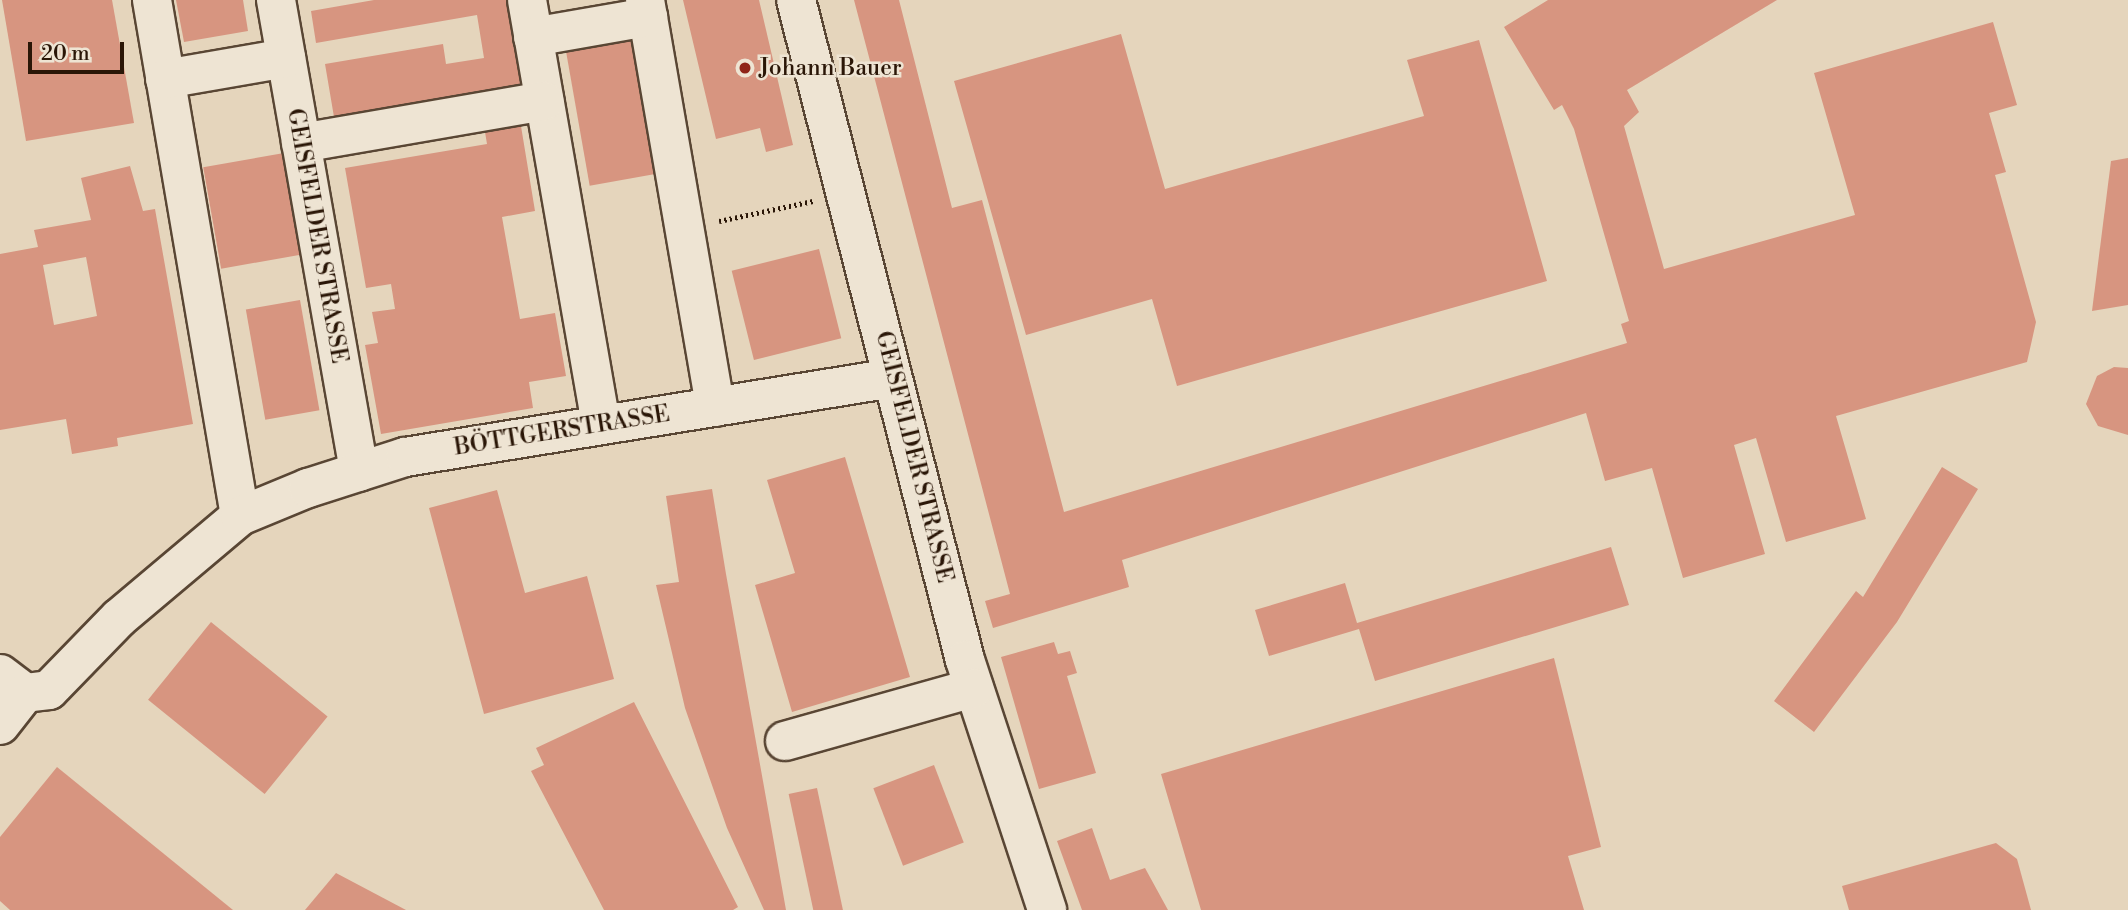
<!DOCTYPE html>
<html>
<head>
<meta charset="utf-8">
<style>
	body { margin:0 }
	#map { position:relative; width:2128px; height:910px; overflow:hidden; background:#e5d5bc; font-family:"Libre Bodoni",serif }
	div>[style] { position:absolute }
	[style*='--x'] { left:calc(var(--x)*1px); top:calc(var(--y)*1px); width:calc(var(--w)*1px); rotate:calc(var(--a)*1deg) }
	.building>* { inset:0; background:#d79580; transform-origin:0 0 }
	.path>* { height:4.5px; margin-top:-2.25px; transform-origin:0; background:repeating-linear-gradient(90deg,#2a1607 0 2px,transparent 0 5.5px) }
	.roads { filter:drop-shadow(2px 0 #594634) drop-shadow(-2px 0 #594634) drop-shadow(0 2px #594634) drop-shadow(0 -2px #594634) }
	.minor>* { height:38px; margin:-19px; padding:0 19px; transform-origin:19px; border-radius:19px; background:#eee4d3 }
	.dots>* { width:19px; height:19px; translate:-50% -50%; box-sizing:border-box; border:4px solid #eee4d3; border-radius:50% }
	span { translate:-50% -50%; white-space:nowrap; text-align:center; line-height:1.15; -webkit-text-stroke:5px #eee4d3; paint-order:stroke }
	.poi-label { font-size:23px; color:#2a1607 }
	.left { translate:0 -50%; text-align:left }
	.street-label { font-size:23px; color:#2a1607 }
	.scale { position:absolute; left:28px; top:42px; width:96px; height:32px; box-sizing:border-box; border:4px solid #2a1607; border-top:0; padding-left:9px; font-size:21px; line-height:24px; white-space:nowrap; color:#2a1607; -webkit-text-stroke:5px #eee4d3; paint-order:stroke }
</style>
</head>
<body>
<div id="map">
	<div class="building">
		<div style="clip-path:polygon(2px 0,112px 0,134px 123px,26px 141px)"></div>
		<div style="clip-path:polygon(176px 0,243px 0,248px 31px,184px 42px)"></div>
		<div style="clip-path:polygon(374px 0,511px 0,528px 95px,454px 108px,452px 97px,334px 117px,325px 64px,443px 44px,446px 64px,484px 58px,477px 15px,316px 43px,311px 11px)"></div>
		<div style="clip-path:polygon(683px 0,759px 0,793px 145px,766px 152px,760px 128px,716px 139px)"></div>
		<div style="clip-path:polygon(854px 0,899px 0,952px 208px,982px 200px,1064px 512px,1627px 343px,1621px 324px,1629px 321px,1574px 129px,1562px 105px,1554px 110px,1504px 27px,1548px 0,1777px 0,1627px 90px,1639px 112px,1624px 126px,1664px 269px,1855px 215px,1814px 73px,1993px 22px,2017px 105px,1989px 113px,2006px 172px,1995px 175px,2036px 322px,2027px 362px,1836px 416px,1866px 519px,1786px 542px,1756px 438px,1734px 445px,1765px 554px,1683px 578px,1652px 468px,1605px 481px,1586px 413px,1122px 560px,1129px 587px,993px 628px,985px 601px,1010px 594px)"></div>
		<div style="left:632px;top:34px;width:142px;height:68px;rotate:80deg"></div>
		<div style="clip-path:polygon(1121px 34px,1165px 189px,1424px 116px,1407px 60px,1479px 40px,1547px 281px,1177px 386px,1152px 299px,1026px 335px,954px 81px)"></div>
		<div style="clip-path:polygon(519px 114px,535px 211px,502px 217px,520px 319px,555px 313px,566px 376px,529px 382px,533px 408px,381px 434px,365px 345px,378px 343px,372px 312px,395px 309px,391px 284px,366px 288px,345px 168px,487px 144px,483px 120px)"></div>
		<div style="left:284px;top:153px;width:103px;height:82px;rotate:80deg"></div>
		<div style="clip-path:polygon(2128px 158px,2128px 305px,2092px 311px,2111px 161px)"></div>
		<div style="clip-path:polygon(evenodd,130px 166px,143px 211px,155px 209px,193px 424px,117px 438px,118px 446px,72px 454px,66px 419px,0 430px,0 254px,38px 247px,34px 230px,91px 220px,81px 178px,130px 166px,86px 257px,97px 316px,54px 325px,43px 265px,86px 257px)"></div>
		<div style="left:819px;top:249px;width:92px;height:90px;rotate:76deg"></div>
		<div style="left:300px;top:300px;width:112px;height:55px;rotate:80deg"></div>
		<div style="clip-path:polygon(2114px 367px,2128px 368px,2128px 435px,2098px 426px,2086px 404px,2097px 376px)"></div>
		<div style="clip-path:polygon(845px 457px,910px 677px,792px 712px,755px 585px,795px 573px,767px 480px)"></div>
		<div style="clip-path:polygon(1942px 467px,1978px 489px,1897px 622px,1814px 732px,1774px 701px,1856px 591px,1863px 597px)"></div>
		<div style="clip-path:polygon(712px 489px,726px 574px,786px 910px,764px 910px,727px 828px,685px 708px,656px 585px,679px 582px,666px 496px)"></div>
		<div style="clip-path:polygon(497px 490px,525px 593px,587px 576px,614px 679px,484px 714px,429px 508px)"></div>
		<div style="clip-path:polygon(1611px 547px,1629px 605px,1375px 681px,1359px 629px,1269px 656px,1255px 610px,1345px 583px,1357px 623px)"></div>
		<div style="left:211px;top:622px;width:150px;height:100px;rotate:39deg"></div>
		<div style="clip-path:polygon(1054px 642px,1058px 654px,1070px 651px,1077px 673px,1067px 676px,1096px 773px,1039px 789px,1001px 657px)"></div>
		<div style="clip-path:polygon(1554px 658px,1601px 847px,1568px 856px,1584px 910px,1201px 910px,1161px 774px)"></div>
		<div style="clip-path:polygon(634px 702px,738px 907px,733px 910px,604px 910px,531px 771px,544px 765px,536px 748px)"></div>
		<div style="left:934px;top:765px;width:83px;height:65px;rotate:69deg"></div>
		<div style="clip-path:polygon(57px 767px,233px 910px,10px 910px,0 901px,0 837px)"></div>
		<div style="left:817px;top:788px;width:125px;height:29px;rotate:78deg"></div>
		<div style="clip-path:polygon(1092px 828px,1110px 880px,1145px 868px,1168px 910px,1082px 910px,1057px 841px)"></div>
		<div style="clip-path:polygon(1996px 843px,2017px 859px,2031px 910px,1849px 910px,1842px 886px)"></div>
		<div style="clip-path:polygon(336px 873px,406px 910px,305px 910px)"></div>
	</div>
	<div class="path">
		<div style="--x:719;--y:221;--w:96;--a:-12"></div>
	</div>
	<div class="roads">
		<div class="minor">
			<div style="--x:152;--y:0;--w:523;--a:80.32"></div>
			<div style="--x:276;--y:0;--w:479;--a:80"></div>
			<div style="--x:527;--y:0;--w:431;--a:80.1"></div>
			<div style="--x:645;--y:0;--w:413;--a:80.2"></div>
			<div style="--x:796;--y:0;--w:681;--a:75.64"></div>
			<div style="--x:965;--y:660;--w:263;--a:71.8"></div>
			<div style="--x:533;--y:37;--w:117;--a:-9.9"></div>
			<div style="--x:165;--y:79;--w:123;--a:-9.8"></div>
			<div style="--x:301;--y:143;--w:247;--a:-9.8"></div>
			<div style="--x:0;--y:674;--w:31;--a:37"></div>
			<div style="--x:25;--y:693;--w:24;--a:-7"></div>
			<div style="--x:49;--y:690;--w:100;--a:-45.8"></div>
			<div style="--x:119;--y:618;--w:158;--a:-40.1"></div>
			<div style="--x:240;--y:516;--w:74;--a:-22.4"></div>
			<div style="--x:308;--y:488;--w:102;--a:-17.7"></div>
			<div style="--x:405;--y:457;--w:494;--a:-9.2"></div>
			<div style="--x:0;--y:725;--w:41;--a:-52"></div>
			<div style="--x:785;--y:741;--w:196;--a:-15.7"></div>
		</div>
	</div>
	<div class="dots">
		<div style="left:745px;top:68px;background:#8f2418"></div>
	</div>
	<div class="poi-label">
		<span class="left" style="left:759px;top:68px">Johann Bauer</span>
	</div>
	<div class="street-label">
		<span style="left:317px;top:236px;rotate:80deg">GEISFELDER STRASSE</span>
		<span style="left:562px;top:431px;rotate:-9deg">BÖTTGERSTRASSE</span>
		<span style="left:914px;top:457px;rotate:76deg">GEISFELDER STRASSE</span>
	</div>
	<div class="scale">20 m</div>
</div>
</body>
</html>
